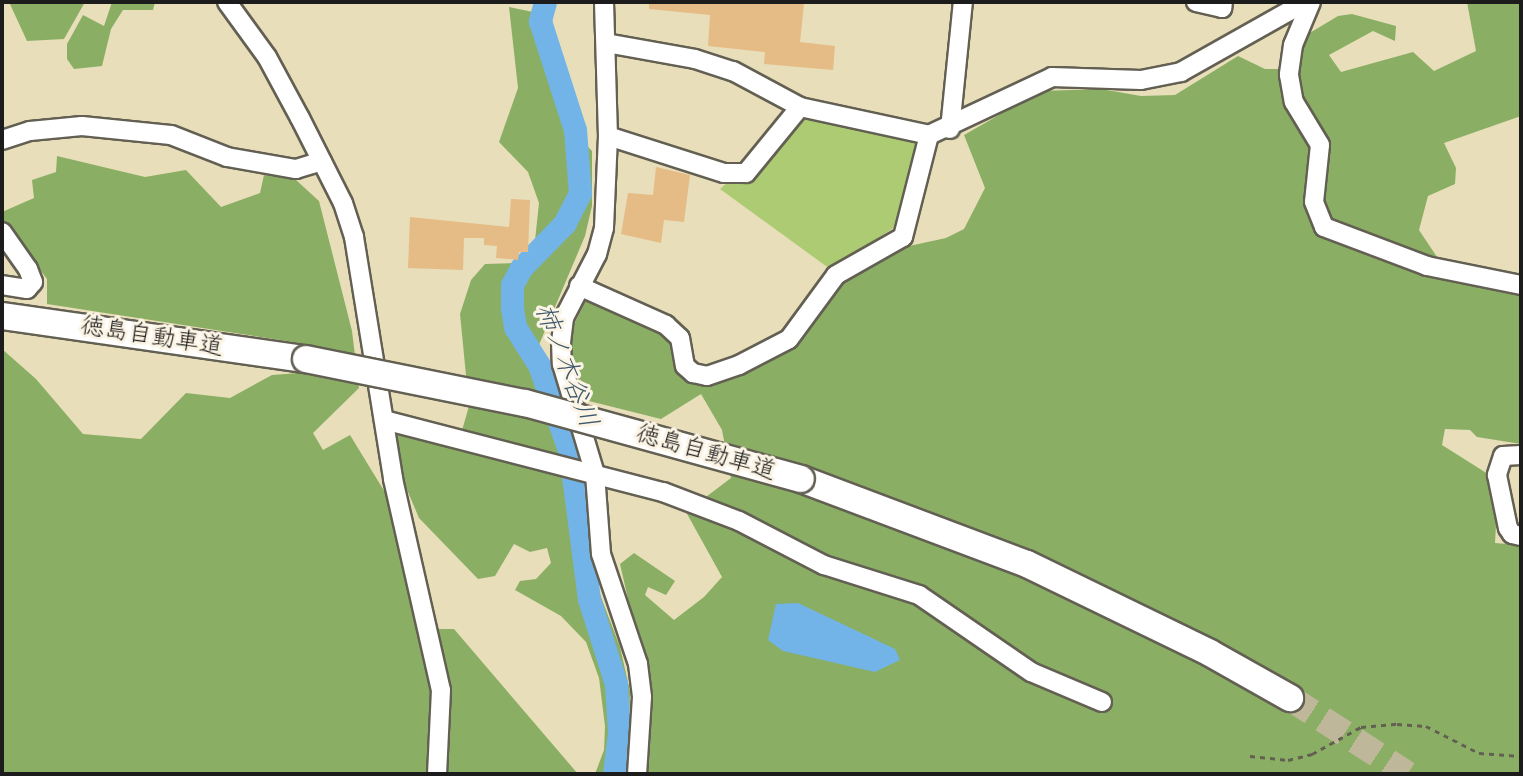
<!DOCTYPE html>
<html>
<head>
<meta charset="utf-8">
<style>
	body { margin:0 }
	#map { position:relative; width:1523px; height:776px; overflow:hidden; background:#e8deb9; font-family:Pangolin,"Klee One",sans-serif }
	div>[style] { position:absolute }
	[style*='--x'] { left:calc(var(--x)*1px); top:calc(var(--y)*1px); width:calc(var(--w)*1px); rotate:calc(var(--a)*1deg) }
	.green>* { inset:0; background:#adcb72 }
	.forest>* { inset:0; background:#8aaf64 }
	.water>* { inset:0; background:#72b4e7 }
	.river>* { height:23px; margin:-11.5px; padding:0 11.5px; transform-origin:11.5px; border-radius:11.5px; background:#72b4e7 }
	.building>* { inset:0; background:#e5bc86 }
	.highway-tunnel>* { height:26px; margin-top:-13px; transform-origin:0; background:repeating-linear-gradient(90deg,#bfb79a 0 26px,transparent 0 39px) }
	.path>* { height:2.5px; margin-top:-1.25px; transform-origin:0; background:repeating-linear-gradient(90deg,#636053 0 5px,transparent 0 10px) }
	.roads { filter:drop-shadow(2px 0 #636053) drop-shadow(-2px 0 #636053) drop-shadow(0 2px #636053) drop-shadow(0 -2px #636053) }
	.minor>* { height:18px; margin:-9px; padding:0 9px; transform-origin:9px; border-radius:9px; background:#fff }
	.highway>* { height:26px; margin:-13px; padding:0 13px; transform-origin:13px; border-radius:13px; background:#fff }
	.bridges { filter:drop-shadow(2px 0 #636053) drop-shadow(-2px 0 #636053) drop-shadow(0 2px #636053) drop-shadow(0 -2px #636053) }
	.highway-bridge>* { height:26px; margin:-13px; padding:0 13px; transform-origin:13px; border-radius:13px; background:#fff }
	span { translate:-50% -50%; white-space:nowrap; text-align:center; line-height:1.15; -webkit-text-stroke:6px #fcf5e5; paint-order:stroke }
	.street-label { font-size:24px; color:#1c1c1c }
	.water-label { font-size:26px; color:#3e596d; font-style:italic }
	.frame { position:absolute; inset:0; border:4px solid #1c1c1c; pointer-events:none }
</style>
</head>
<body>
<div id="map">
	<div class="green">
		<div style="clip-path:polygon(805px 115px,917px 141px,895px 227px,830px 269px,720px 189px)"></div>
	</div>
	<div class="forest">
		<div style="clip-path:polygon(9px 2px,85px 2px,64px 39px,27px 41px)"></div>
		<div style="clip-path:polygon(112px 2px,155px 2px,153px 10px,123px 10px,111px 29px,102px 66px,74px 69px,67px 59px,67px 44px,83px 15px,104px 26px)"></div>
		<div style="clip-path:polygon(1467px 2px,1521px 2px,1521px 116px,1444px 143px,1456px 168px,1455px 184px,1428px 196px,1419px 230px,1451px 278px,1521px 288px,1521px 444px,1477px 437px,1470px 430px,1445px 429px,1442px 445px,1488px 474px,1497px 507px,1495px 543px,1521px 545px,1521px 774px,644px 774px,650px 694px,620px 564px,634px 553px,675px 581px,666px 595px,648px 587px,645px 595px,674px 620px,704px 597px,722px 577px,686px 512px,731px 478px,722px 430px,701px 394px,661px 419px,585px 400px,573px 377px,569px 357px,570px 333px,587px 298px,659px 326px,673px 342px,680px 367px,740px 372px,799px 340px,839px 283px,900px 248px,946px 238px,964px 229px,985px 188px,964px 135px,1041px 91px,1101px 89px,1141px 96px,1175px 95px,1238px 56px,1265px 69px,1287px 69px,1303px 37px,1338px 16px,1352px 14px,1396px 26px,1395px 41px,1373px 31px,1329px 55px,1341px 72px,1413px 52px,1434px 71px,1476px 51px)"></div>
		<div style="clip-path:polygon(509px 7px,533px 12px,568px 127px,592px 151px,592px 206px,585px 236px,530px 366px,560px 433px,571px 518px,620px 647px,630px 691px,628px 774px,595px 774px,604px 750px,605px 726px,599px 678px,586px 642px,561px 616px,515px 590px,520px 581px,536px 579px,551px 563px,547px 548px,530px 552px,514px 544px,495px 576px,478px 579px,419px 518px,402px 478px,396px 437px,400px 434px,457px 448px,469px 406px,460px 314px,471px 280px,485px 264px,515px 263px,534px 250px,539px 203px,528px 172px,499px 142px,518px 88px)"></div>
		<div style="clip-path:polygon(57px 156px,145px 177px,186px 170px,221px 207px,260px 193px,264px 175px,296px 180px,319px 201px,352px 331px,359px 388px,313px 433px,323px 450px,350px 435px,386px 494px,404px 538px,422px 629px,454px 629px,578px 774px,2px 774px,2px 349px,36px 379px,83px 434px,141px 439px,186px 393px,230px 398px,272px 375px,311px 372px,312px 345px,47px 304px,47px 279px,2px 219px,2px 212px,34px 198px,32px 180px,56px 172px)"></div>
	</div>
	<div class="water">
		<div style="clip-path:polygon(798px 603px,895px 649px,900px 660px,875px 672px,783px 651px,768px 640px,776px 604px)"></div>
	</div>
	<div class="river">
		<div style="--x:545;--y:2;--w:20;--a:105"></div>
		<div style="--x:540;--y:21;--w:114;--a:72.2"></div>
		<div style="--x:575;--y:130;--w:63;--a:85.5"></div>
		<div style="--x:580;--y:193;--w:34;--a:117"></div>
		<div style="--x:565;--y:223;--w:63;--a:134.4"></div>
		<div style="--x:521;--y:268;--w:19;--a:118"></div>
		<div style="--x:512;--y:285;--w:23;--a:90"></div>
		<div style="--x:512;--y:308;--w:19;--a:81"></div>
		<div style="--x:515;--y:327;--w:45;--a:57.7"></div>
		<div style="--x:539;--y:365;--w:93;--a:70.6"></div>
		<div style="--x:570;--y:453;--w:147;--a:82.6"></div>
		<div style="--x:589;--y:599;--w:89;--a:72.4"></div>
		<div style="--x:616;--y:684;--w:49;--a:86.5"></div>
		<div style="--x:619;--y:733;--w:41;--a:97"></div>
	</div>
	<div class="building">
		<div style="clip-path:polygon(649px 2px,804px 4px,800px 42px,835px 46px,833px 70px,764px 64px,765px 52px,708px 46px,710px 15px,649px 9px)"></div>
		<div style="clip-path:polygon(656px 167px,690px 175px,684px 222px,664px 220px,661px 243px,621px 234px,628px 193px,653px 195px)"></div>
		<div style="clip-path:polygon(511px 199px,530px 200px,528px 252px,519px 252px,518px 260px,496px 258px,497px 246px,484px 245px,484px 238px,464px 238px,463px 270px,408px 268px,410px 217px,509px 227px)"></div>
	</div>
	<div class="highway-tunnel">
		<div style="--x:1290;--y:698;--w:140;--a:33"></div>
	</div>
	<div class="path">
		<div style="--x:1250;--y:756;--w:38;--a:6"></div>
		<div style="--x:1288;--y:760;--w:25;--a:-14"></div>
		<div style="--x:1312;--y:754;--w:56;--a:-28.9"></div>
		<div style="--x:1361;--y:727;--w:36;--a:-5"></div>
		<div style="--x:1397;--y:724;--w:29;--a:4"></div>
		<div style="--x:1426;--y:726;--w:59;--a:27"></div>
		<div style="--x:1479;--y:753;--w:42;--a:4.1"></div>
	</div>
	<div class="roads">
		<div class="minor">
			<div style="--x:227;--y:2;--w:68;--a:54"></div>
			<div style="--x:267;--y:57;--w:69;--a:61.6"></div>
			<div style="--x:300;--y:118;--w:95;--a:63.2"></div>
			<div style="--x:343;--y:203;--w:36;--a:72"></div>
			<div style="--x:354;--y:237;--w:245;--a:80.8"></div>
			<div style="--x:393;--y:479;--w:216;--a:77.2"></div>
			<div style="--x:441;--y:690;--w:84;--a:92.7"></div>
			<div style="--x:604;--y:2;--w:134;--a:88.3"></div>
			<div style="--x:608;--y:136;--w:92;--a:92.5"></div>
			<div style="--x:604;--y:228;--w:27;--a:105"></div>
			<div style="--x:597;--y:254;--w:72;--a:117.3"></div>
			<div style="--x:564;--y:318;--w:23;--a:97"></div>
			<div style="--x:561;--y:341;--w:23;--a:88"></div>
			<div style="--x:562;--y:364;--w:115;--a:73.3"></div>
			<div style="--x:595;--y:474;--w:80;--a:85.7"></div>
			<div style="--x:601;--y:554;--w:116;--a:71.4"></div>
			<div style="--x:638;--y:664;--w:33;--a:83"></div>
			<div style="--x:642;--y:697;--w:77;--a:93.7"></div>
			<div style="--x:1196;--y:2;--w:27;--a:13"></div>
			<div style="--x:1222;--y:8;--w:6;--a:-81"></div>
			<div style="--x:1311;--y:2;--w:47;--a:112.7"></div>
			<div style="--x:1293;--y:45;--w:30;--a:98"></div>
			<div style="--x:1289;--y:75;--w:27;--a:80"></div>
			<div style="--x:1294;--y:102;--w:50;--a:58.8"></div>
			<div style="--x:1320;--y:145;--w:57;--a:96"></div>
			<div style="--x:1314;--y:202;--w:27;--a:68"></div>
			<div style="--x:1324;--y:227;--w:110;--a:20.7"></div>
			<div style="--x:1427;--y:266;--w:96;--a:11.4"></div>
			<div style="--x:606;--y:43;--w:90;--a:10.2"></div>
			<div style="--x:695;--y:59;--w:40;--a:18"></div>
			<div style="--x:733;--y:71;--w:76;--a:28.2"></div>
			<div style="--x:800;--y:107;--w:132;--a:12.2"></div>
			<div style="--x:929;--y:135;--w:136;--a:-25.2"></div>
			<div style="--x:1052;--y:77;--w:89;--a:1.9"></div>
			<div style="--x:1141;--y:80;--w:41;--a:-11.3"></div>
			<div style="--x:1181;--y:72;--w:142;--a:-29.4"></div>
			<div style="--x:950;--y:129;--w:128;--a:-84.2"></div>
			<div style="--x:608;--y:136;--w:122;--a:17.7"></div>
			<div style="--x:724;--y:173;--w:22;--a:0"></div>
			<div style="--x:746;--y:173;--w:85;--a:-50.7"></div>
			<div style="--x:2;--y:140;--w:29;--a:-18"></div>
			<div style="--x:30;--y:131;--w:52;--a:-5.5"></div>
			<div style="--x:82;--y:126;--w:89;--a:5.8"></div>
			<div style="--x:171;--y:135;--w:60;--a:21.4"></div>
			<div style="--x:227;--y:157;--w:70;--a:9.9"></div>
			<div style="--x:296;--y:169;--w:27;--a:-17"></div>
			<div style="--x:2;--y:232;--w:45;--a:54.9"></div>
			<div style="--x:28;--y:269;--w:14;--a:69"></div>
			<div style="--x:33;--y:282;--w:9;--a:131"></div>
			<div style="--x:27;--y:289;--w:25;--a:-171"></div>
			<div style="--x:579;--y:286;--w:95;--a:24.1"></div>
			<div style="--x:666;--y:325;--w:19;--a:43"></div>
			<div style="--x:680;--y:338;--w:28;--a:80"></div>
			<div style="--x:685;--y:366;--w:11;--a:41"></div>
			<div style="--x:693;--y:373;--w:14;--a:12"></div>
			<div style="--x:707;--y:376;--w:34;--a:-19"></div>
			<div style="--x:739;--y:365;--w:56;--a:-27.5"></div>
			<div style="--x:789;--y:339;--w:79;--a:-53.7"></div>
			<div style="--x:836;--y:275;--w:77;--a:-29.6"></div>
			<div style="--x:903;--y:237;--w:105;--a:-75.7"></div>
			<div style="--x:384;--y:420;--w:288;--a:14.5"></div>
			<div style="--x:663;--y:492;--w:81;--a:20.9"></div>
			<div style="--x:739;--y:521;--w:96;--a:27.4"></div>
			<div style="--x:824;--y:565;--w:100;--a:17.5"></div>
			<div style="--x:919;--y:595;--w:136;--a:34.5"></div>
			<div style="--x:1031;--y:672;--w:77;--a:22.9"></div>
			<div style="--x:1521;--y:455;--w:18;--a:177"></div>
			<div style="--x:1503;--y:456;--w:20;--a:108"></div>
			<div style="--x:1497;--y:475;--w:54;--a:78.3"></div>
			<div style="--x:1508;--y:528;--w:7;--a:56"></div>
			<div style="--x:1512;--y:534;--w:9;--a:13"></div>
		</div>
		<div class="highway">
			<div style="--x:2;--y:316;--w:307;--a:8.1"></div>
			<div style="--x:801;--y:479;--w:241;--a:20.6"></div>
			<div style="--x:1027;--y:564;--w:203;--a:25.9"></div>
			<div style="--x:1210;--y:653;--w:92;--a:29.4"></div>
		</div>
	</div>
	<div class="bridges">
		<div class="highway-bridge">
			<div style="--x:306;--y:359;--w:223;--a:11.4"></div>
			<div style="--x:525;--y:403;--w:286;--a:15.4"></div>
		</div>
	</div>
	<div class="street-label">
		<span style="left:152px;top:336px;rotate:9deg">徳島自動車道</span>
		<span style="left:706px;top:452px;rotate:16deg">徳島自動車道</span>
	</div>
	<div class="water-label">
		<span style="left:566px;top:366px;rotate:69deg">柿ノ木谷川</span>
	</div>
	<div class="frame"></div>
</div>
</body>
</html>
